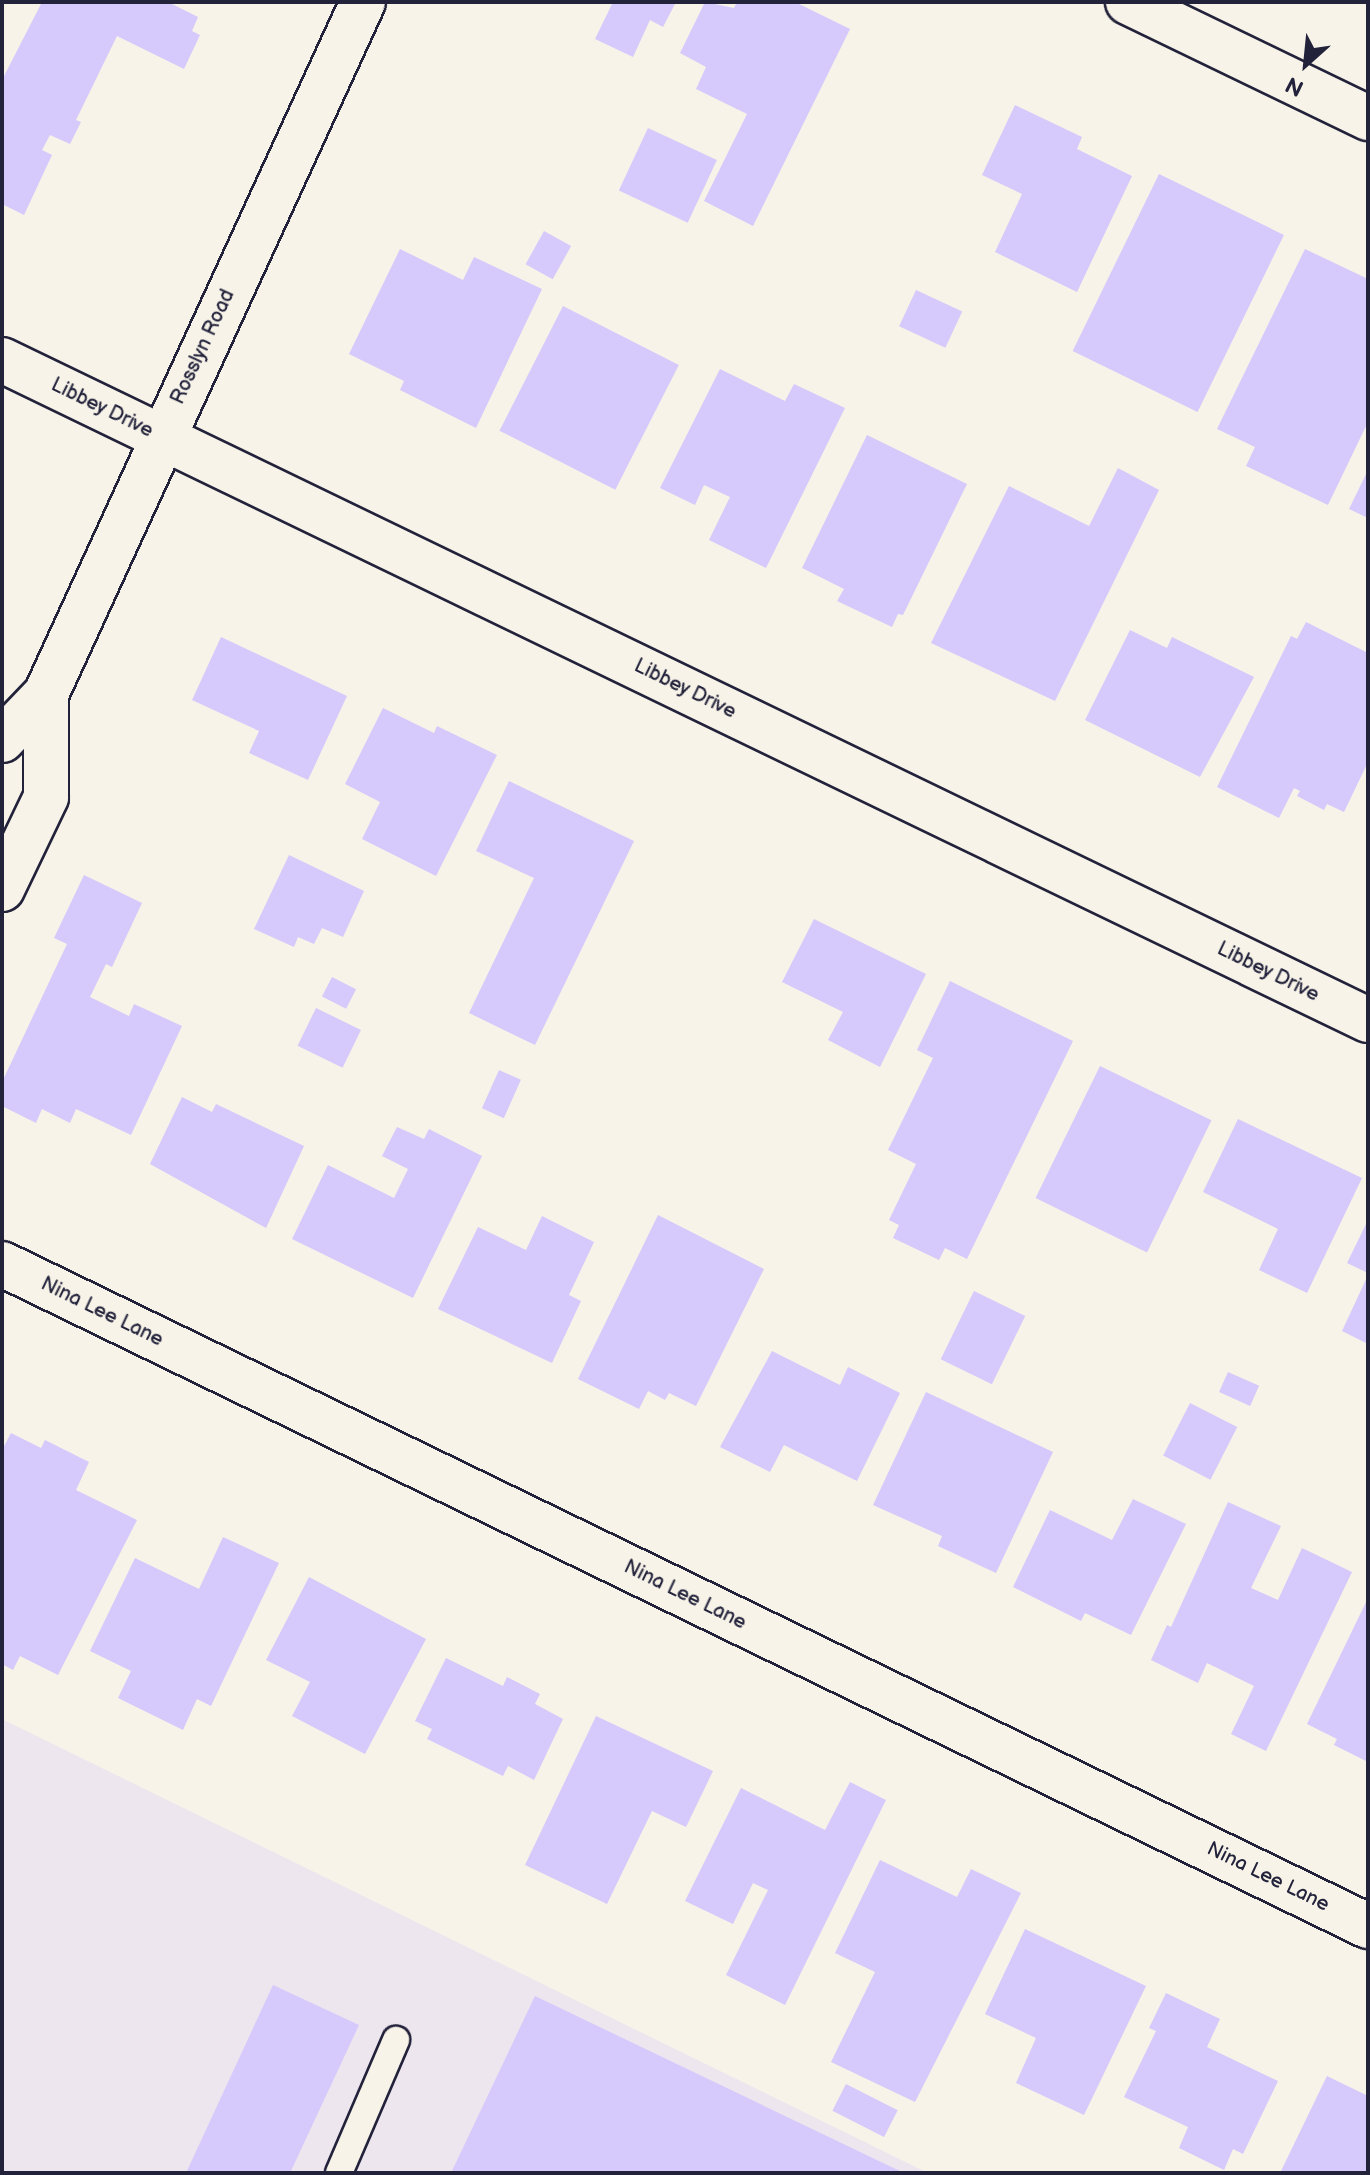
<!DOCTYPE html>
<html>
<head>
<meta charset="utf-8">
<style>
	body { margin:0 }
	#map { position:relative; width:1370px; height:2175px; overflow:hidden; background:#f7f3e8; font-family:"Balsamiq Sans",sans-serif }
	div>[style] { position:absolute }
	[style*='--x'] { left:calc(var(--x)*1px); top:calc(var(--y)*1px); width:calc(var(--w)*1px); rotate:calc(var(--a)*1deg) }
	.built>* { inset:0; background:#ede6ee }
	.building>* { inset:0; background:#d6c9fb; transform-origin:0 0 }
	.roads { filter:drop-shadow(2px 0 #22223b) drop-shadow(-2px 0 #22223b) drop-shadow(0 2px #22223b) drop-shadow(0 -2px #22223b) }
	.lane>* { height:26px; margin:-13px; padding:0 13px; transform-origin:13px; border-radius:13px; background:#f7f3e8 }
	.street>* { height:44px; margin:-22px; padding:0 22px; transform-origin:22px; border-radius:22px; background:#f7f3e8 }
	.secondary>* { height:44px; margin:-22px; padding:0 22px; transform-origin:22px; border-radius:22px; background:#f7f3e8 }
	span { translate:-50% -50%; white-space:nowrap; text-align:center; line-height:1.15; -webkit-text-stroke:6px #f7f3e8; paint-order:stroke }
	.street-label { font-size:20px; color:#22223b }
	.frame { position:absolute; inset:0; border:4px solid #22223b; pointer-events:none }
	.north { position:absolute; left:1266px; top:24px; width:80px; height:80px; -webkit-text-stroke:6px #f7f3e8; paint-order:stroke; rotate:207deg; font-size:22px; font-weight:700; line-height:32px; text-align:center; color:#22223b }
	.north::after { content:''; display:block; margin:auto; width:28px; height:36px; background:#22223b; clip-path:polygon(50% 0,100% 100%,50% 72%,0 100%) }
</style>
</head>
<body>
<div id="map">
	<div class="built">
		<div style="clip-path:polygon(2px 1719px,928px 2173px,2px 2173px)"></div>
	</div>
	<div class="building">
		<div style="clip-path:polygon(42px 2px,168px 2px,198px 17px,192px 31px,200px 35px,184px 69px,117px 36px,76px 120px,81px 122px,70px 144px,50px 135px,42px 150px,52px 155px,24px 215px,2px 204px,2px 80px)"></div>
		<div style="clip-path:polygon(613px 2px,676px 2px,663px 27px,650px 20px,633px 57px,595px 39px)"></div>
		<div style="clip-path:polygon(705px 2px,734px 8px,737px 2px,795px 2px,850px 29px,753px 226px,704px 201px,747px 114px,696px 89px,706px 67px,680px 53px)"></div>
		<div style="clip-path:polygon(1015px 105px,1082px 137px,1077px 149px,1132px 176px,1077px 292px,995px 252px,1022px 194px,982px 175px)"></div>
		<div style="left:648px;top:128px;width:76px;height:69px;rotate:25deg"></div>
		<div style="left:1159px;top:174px;width:139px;height:197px;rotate:26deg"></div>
		<div style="left:544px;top:231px;width:31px;height:38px;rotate:29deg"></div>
		<div style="clip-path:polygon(400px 249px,463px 280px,474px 257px,542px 289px,476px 428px,400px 390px,404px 381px,349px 354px)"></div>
		<div style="clip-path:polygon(1305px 249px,1368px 279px,1368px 422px,1328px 505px,1246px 466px,1255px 447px,1217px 429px)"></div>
		<div style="left:916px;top:290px;width:51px;height:40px;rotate:25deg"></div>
		<div style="left:563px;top:306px;width:130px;height:140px;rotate:27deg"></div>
		<div style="clip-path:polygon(720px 369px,785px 401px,794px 384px,845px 408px,766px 568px,709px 540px,730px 497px,704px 485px,695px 505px,660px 488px)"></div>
		<div style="clip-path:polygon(867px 435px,967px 484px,903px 615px,898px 614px,892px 627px,837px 601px,844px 589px,802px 568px)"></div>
		<div style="clip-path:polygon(1118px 468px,1159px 490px,1055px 701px,931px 643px,1009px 486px,1089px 526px)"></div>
		<div style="clip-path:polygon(1368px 470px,1368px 518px,1349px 509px)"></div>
		<div style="clip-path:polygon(1306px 622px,1368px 653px,1368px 762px,1344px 812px,1327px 804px,1324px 810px,1297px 796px,1300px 791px,1294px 788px,1279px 818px,1217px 787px,1291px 636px,1297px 639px)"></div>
		<div style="clip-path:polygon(1130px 630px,1167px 648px,1172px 637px,1254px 677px,1200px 777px,1085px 720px)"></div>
		<div style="clip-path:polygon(221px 637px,347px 696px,308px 780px,249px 753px,259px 731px,192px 700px)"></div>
		<div style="clip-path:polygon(383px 708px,434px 733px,437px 726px,497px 755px,436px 876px,362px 839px,380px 802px,345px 784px)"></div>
		<div style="clip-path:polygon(509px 781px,634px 841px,535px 1045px,469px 1013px,534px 878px,476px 851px)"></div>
		<div style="clip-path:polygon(289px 855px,364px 891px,343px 937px,322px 928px,314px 944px,298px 937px,294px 947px,254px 929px)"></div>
		<div style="clip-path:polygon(84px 875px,142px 903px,112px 967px,106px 964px,90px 997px,129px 1016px,134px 1004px,182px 1026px,131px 1135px,76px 1109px,70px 1123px,42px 1109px,36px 1123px,2px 1106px,2px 1082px,67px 944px,54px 938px)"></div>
		<div style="clip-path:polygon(814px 919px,926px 974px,880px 1067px,828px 1040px,843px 1012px,782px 982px)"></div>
		<div style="left:332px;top:977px;width:27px;height:22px;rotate:27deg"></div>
		<div style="clip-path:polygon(950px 981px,1073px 1041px,967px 1259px,945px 1248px,939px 1260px,893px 1238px,899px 1225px,889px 1220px,916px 1164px,888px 1150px,933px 1058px,917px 1050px)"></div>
		<div style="left:316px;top:1008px;width:50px;height:42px;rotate:26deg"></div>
		<div style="left:1100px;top:1066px;width:124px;height:147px;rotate:26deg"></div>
		<div style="left:499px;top:1070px;width:24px;height:42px;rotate:24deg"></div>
		<div style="clip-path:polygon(182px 1097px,212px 1112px,216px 1104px,304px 1146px,266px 1228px,150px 1164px)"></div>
		<div style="clip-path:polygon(1238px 1119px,1362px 1178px,1307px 1293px,1259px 1270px,1278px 1229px,1203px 1192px)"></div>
		<div style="clip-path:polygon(397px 1127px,424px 1139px,429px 1129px,482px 1156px,413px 1298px,292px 1239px,328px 1165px,394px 1198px,408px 1169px,382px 1156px)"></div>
		<div style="clip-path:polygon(658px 1215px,764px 1269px,696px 1406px,669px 1393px,665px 1400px,648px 1391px,639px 1409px,578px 1379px)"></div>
		<div style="clip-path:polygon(542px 1216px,594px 1242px,569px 1295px,581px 1301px,552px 1363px,438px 1309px,478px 1227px,526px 1250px)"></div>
		<div style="clip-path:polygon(1368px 1220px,1368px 1273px,1347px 1263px)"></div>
		<div style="clip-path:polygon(1368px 1275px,1368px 1344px,1342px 1331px)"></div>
		<div style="left:974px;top:1291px;width:57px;height:76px;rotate:26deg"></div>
		<div style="clip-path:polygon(772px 1351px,840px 1385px,848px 1367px,900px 1393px,857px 1481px,784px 1445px,770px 1472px,720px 1447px)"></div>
		<div style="left:1228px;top:1372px;width:34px;height:22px;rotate:24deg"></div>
		<div style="clip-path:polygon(926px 1392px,1053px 1452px,996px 1573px,938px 1546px,942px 1536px,873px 1505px)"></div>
		<div style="left:1190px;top:1403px;width:53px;height:59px;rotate:27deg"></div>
		<div style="clip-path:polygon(11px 1433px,41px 1448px,45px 1440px,89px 1462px,76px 1490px,137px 1520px,58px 1675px,20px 1656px,13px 1670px,2px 1664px,2px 1450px)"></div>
		<div style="clip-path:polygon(1133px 1499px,1186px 1524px,1131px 1635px,1085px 1613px,1081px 1621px,1013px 1587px,1050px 1510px,1112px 1540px)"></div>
		<div style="clip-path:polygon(1228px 1502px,1281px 1526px,1251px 1588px,1278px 1600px,1302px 1548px,1352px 1572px,1266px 1751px,1231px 1734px,1254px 1686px,1207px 1663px,1198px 1683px,1151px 1660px,1167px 1625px,1171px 1627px)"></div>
		<div style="clip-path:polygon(223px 1537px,279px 1563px,211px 1706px,197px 1699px,183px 1730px,118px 1698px,131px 1671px,90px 1651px,135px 1558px,199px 1589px)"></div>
		<div style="clip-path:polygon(309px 1577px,426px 1639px,365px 1754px,292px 1716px,310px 1682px,266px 1660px)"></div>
		<div style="clip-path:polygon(1368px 1598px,1368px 1762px,1334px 1745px,1337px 1739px,1307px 1724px)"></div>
		<div style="clip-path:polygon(446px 1658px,503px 1686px,507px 1677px,540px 1694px,535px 1704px,563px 1719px,534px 1780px,508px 1766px,503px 1776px,427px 1739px,432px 1729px,415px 1721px)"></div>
		<div style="clip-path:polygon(596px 1716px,713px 1771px,686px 1827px,652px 1811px,607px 1904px,525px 1865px)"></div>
		<div style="clip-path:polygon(850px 1782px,886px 1800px,785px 2005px,726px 1975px,768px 1890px,753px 1883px,733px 1924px,685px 1901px,741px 1788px,825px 1830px)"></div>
		<div style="clip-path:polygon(880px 1860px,957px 1897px,971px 1869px,1021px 1893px,915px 2102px,831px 2062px,875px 1972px,835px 1953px)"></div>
		<div style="clip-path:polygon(1025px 1929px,1146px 1986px,1084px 2115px,1016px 2083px,1036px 2038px,985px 2014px)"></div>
		<div style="clip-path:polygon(273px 1985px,359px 2025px,290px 2173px,186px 2173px)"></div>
		<div style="clip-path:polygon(1166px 1993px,1220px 2019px,1207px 2047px,1278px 2081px,1243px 2154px,1233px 2149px,1224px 2170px,1179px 2148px,1188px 2127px,1124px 2097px,1156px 2031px,1149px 2028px)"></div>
		<div style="clip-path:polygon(535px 1996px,904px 2173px,451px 2173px)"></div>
		<div style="clip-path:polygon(1327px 2076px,1368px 2096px,1368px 2173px,1280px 2173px)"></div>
		<div style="left:846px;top:2084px;width:58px;height:30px;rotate:27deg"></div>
	</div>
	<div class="roads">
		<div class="lane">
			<div style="--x:339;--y:2173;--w:145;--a:-66.8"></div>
		</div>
		<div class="street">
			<div style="--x:1128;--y:2;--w:267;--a:25.8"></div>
			<div style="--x:2;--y:360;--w:1517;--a:25.79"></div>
			<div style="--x:2;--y:1264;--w:1518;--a:25.86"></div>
		</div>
		<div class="secondary">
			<div style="--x:2;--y:740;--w:64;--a:-46.3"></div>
			<div style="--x:46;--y:694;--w:761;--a:-65.39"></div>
			<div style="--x:2;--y:889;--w:102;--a:-64.4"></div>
			<div style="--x:46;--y:797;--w:103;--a:-90"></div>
		</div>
	</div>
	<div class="street-label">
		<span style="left:203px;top:347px;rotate:-65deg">Rosslyn Road</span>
		<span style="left:102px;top:408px;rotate:26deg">Libbey Drive</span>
		<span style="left:685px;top:689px;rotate:26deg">Libbey Drive</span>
		<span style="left:1268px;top:972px;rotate:26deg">Libbey Drive</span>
		<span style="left:102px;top:1312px;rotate:26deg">Nina Lee Lane</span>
		<span style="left:685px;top:1595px;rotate:26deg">Nina Lee Lane</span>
		<span style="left:1268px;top:1877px;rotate:26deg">Nina Lee Lane</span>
	</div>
	<div class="frame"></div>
	<div class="north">N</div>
</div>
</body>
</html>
